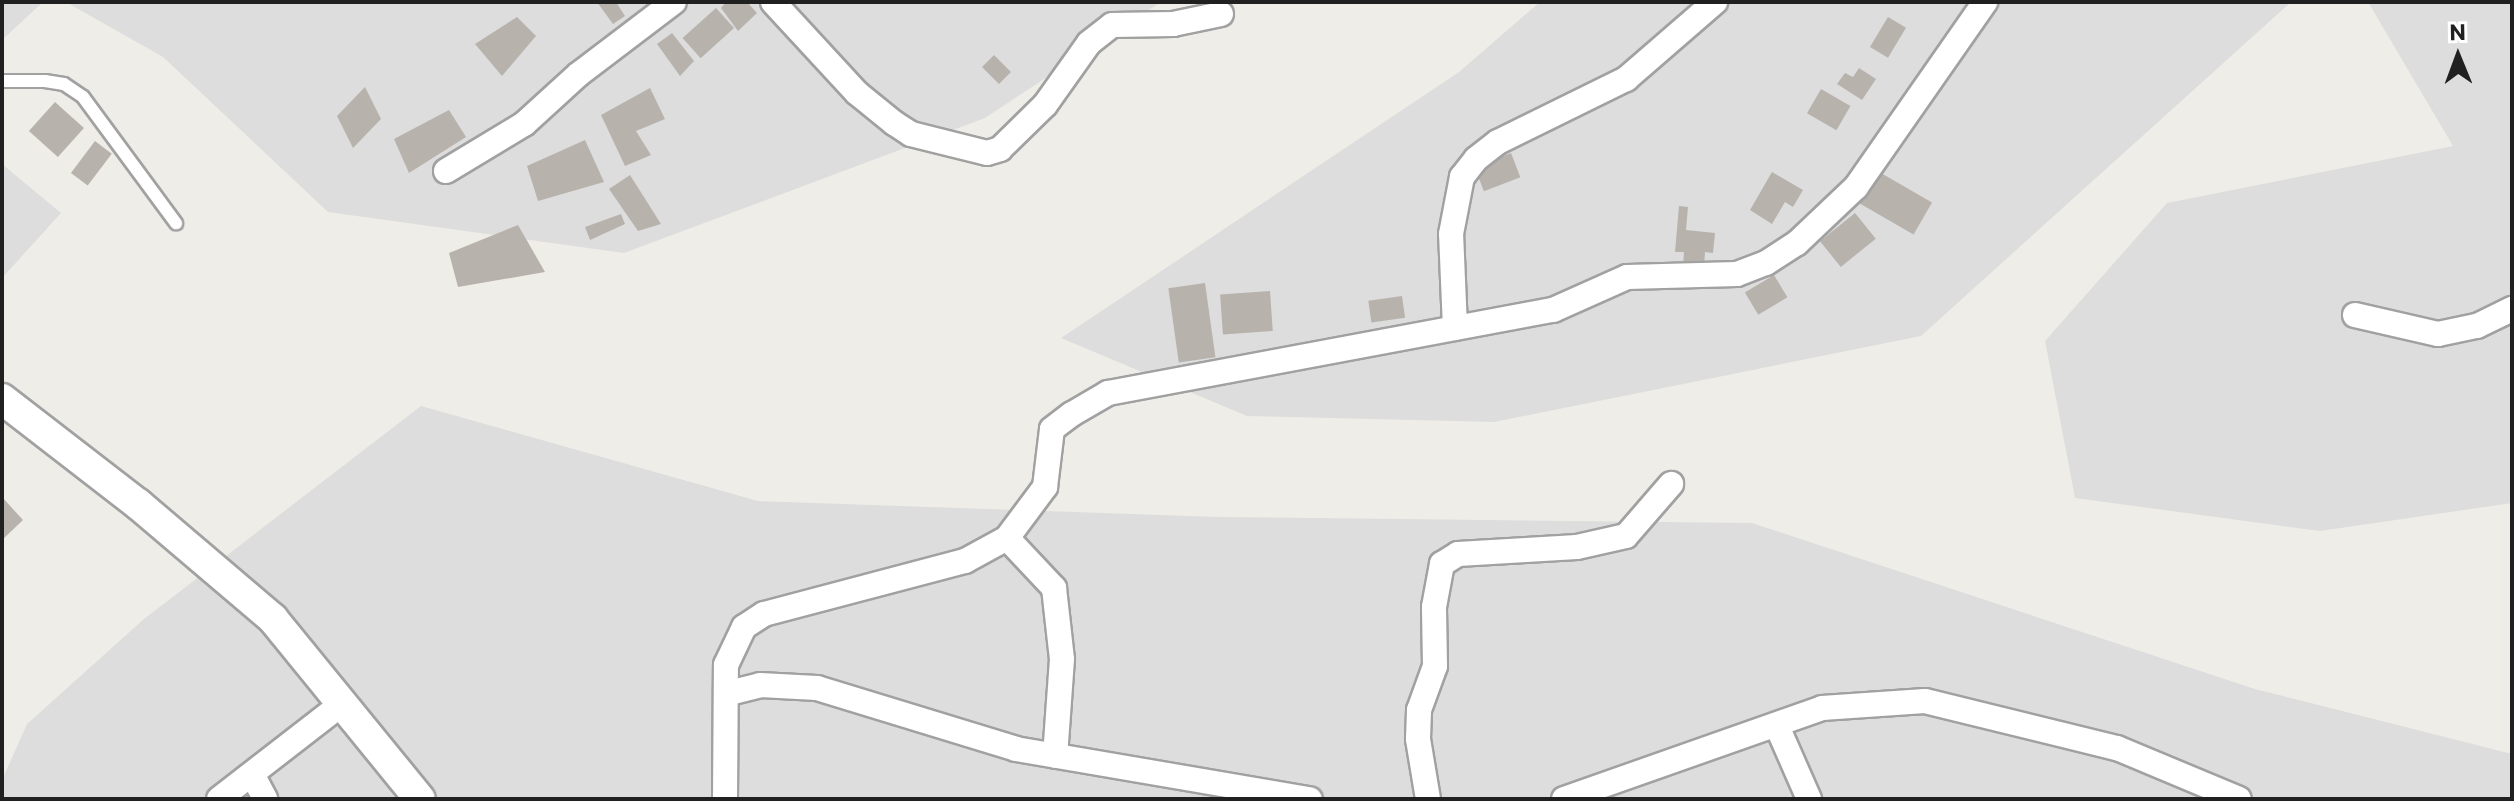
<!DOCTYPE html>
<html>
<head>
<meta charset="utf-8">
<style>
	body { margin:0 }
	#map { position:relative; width:2514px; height:801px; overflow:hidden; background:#efede7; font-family:Commissioner,sans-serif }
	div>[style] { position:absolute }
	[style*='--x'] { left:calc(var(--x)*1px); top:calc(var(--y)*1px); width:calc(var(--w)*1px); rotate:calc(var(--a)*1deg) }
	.residential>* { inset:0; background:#ddd }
	.building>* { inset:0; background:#b8b2ad; transform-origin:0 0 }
	.roads { filter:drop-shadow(2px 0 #a1a1a1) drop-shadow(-2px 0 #a1a1a1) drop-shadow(0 2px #a1a1a1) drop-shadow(0 -2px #a1a1a1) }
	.service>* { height:12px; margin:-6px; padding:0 6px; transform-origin:6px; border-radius:6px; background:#fff }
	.minor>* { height:24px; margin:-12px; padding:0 12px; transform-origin:12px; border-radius:12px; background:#fff }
	.tertiary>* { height:30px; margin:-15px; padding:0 15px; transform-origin:15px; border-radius:15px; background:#fff }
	span { translate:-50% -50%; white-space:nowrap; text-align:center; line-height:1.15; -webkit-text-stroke:6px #fff; paint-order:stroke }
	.frame { position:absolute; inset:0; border:4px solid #202020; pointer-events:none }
	.north { position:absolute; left:2418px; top:16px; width:80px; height:80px; -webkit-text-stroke:6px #fff; paint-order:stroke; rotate:359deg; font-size:22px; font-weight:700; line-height:32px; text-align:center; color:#202020 }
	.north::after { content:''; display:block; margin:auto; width:28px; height:36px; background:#202020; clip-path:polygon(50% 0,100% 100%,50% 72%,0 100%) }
</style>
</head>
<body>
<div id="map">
	<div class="residential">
		<div style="clip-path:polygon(2px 2px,43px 2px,2px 40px)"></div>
		<div style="clip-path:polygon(66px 2px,1161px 2px,985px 118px,624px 253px,328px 212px,163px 57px)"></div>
		<div style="clip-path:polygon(1540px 2px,2291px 2px,1921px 336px,1494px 422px,1247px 416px,1061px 338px,1459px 72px)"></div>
		<div style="clip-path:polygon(2368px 2px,2512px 2px,2512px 503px,2320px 531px,2075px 498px,2045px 341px,2167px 203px,2453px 146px)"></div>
		<div style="clip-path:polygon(2px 164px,61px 213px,2px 278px)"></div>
		<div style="clip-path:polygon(421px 406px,758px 501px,1219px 517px,1752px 523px,2255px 689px,2512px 754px,2512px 799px,2px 799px,2px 780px,27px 724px,144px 619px)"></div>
	</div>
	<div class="building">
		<div style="clip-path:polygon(597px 2px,616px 2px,625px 16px,613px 24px)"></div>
		<div style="clip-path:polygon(726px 2px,747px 2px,757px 13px,738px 31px,721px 8px)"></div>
		<div style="left:716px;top:8px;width:27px;height:45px;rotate:48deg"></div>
		<div style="clip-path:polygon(517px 17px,536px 36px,502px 76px,475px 44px)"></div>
		<div style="left:1888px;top:17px;width:21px;height:35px;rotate:31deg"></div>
		<div style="clip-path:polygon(672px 33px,694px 61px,680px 76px,657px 44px)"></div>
		<div style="left:994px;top:55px;width:24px;height:17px;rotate:45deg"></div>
		<div style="clip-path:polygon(1859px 68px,1876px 79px,1862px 100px,1837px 84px,1845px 73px,1853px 77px)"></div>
		<div style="clip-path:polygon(365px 87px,381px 119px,353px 148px,337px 116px)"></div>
		<div style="clip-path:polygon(650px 88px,665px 119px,636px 131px,651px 155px,625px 166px,601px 115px)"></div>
		<div style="left:1821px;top:89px;width:34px;height:28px;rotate:30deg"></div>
		<div style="left:55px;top:102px;width:39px;height:39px;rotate:42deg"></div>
		<div style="clip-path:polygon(449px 110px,466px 137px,409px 173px,394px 139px)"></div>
		<div style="clip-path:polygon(585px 140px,604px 182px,538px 201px,527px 166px)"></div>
		<div style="left:95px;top:141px;width:21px;height:40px;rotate:37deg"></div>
		<div style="left:1511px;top:153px;width:26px;height:39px;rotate:69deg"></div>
		<div style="left:1874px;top:169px;width:67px;height:37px;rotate:30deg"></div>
		<div style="clip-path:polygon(1772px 172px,1803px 190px,1793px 207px,1785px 202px,1772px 224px,1750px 210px)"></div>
		<div style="clip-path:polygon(630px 175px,661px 224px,638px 231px,609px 189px)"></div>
		<div style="clip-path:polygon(1679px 206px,1688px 207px,1686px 230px,1715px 233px,1713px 253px,1705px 252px,1704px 267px,1683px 265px,1684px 252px,1675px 252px)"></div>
		<div style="left:1855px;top:213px;width:33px;height:45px;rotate:51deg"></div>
		<div style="clip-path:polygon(621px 214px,625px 224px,590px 240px,585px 227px)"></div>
		<div style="clip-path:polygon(518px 225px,545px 272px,458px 287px,449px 253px)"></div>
		<div style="left:1774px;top:275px;width:26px;height:34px;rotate:59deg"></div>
		<div style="left:1205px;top:283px;width:75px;height:37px;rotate:82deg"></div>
		<div style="left:1270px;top:291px;width:40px;height:50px;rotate:86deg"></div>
		<div style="left:1402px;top:296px;width:22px;height:34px;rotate:82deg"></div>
		<div style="clip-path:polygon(2px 497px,23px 520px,2px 540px)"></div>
	</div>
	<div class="roads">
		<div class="service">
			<div style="--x:2;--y:81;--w:43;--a:0"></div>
			<div style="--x:45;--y:81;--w:19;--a:9"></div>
			<div style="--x:64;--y:84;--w:23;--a:34"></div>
			<div style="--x:83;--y:97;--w:157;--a:53.6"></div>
		</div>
		<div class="minor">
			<div style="--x:773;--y:2;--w:124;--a:47.3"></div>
			<div style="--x:857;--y:93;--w:48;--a:39"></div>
			<div style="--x:894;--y:123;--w:20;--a:33"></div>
			<div style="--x:911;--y:134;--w:78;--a:14"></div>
			<div style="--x:987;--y:153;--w:14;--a:-17"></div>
			<div style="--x:1000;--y:149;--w:63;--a:-44.4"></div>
			<div style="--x:1045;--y:105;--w:76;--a:-54.6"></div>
			<div style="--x:1089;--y:43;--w:29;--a:-38"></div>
			<div style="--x:1112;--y:25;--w:61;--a:-0.9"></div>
			<div style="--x:1173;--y:24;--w:49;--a:-11.8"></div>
			<div style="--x:446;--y:171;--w:91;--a:-31.1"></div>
			<div style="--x:524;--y:124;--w:74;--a:-42.3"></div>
			<div style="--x:579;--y:74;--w:119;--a:-37.2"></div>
			<div style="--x:2355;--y:315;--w:85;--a:12.9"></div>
			<div style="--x:2438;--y:334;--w:40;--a:-12"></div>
			<div style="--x:2477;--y:326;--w:39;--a:-26"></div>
			<div style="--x:1455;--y:328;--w:94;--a:-92.4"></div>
			<div style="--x:1451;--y:234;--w:58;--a:-79.1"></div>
			<div style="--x:1462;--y:177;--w:23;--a:-52"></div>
			<div style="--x:1476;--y:159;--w:28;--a:-38"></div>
			<div style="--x:1498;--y:142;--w:143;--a:-26.2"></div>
			<div style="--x:1626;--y:79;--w:118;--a:-40.9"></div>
			<div style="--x:1007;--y:538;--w:69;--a:46.8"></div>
			<div style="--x:1054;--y:588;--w:71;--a:83.6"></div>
			<div style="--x:1062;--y:659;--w:97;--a:94.1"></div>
			<div style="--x:729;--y:693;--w:32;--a:-14"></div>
			<div style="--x:760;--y:685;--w:57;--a:3"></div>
			<div style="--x:817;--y:688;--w:208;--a:17"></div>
			<div style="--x:1016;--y:749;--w:298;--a:9.7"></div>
			<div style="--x:1777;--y:726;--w:80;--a:66.3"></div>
			<div style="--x:253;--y:776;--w:26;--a:62"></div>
			<div style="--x:219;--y:799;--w:158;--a:-37.8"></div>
			<div style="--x:725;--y:799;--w:134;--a:-89.6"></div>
			<div style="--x:726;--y:665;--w:42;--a:-64.7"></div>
			<div style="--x:744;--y:627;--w:24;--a:-33"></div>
			<div style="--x:764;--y:614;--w:208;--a:-14.8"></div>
			<div style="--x:965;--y:561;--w:48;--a:-28.7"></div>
			<div style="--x:1007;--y:538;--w:64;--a:-53.3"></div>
			<div style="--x:1045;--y:487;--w:58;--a:-83.1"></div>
			<div style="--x:1052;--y:429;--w:25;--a:-37"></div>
			<div style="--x:1072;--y:414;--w:42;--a:-30.3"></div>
			<div style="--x:1108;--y:393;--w:453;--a:-10.6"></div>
			<div style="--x:1553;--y:310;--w:81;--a:-24"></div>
			<div style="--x:1627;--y:277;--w:110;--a:-1.6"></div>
			<div style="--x:1737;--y:274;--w:31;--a:-21"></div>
			<div style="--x:1766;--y:263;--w:37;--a:-33"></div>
			<div style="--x:1797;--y:243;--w:81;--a:-43.5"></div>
			<div style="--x:1856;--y:187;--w:226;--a:-55.1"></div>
			<div style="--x:1428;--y:799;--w:61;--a:-99.5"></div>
			<div style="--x:1418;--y:739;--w:29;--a:-88"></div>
			<div style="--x:1419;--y:710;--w:47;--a:-70"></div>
			<div style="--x:1435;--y:666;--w:59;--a:-91"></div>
			<div style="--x:1434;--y:607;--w:44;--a:-79.5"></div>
			<div style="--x:1442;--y:564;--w:19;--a:-32"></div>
			<div style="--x:1458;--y:554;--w:119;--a:-3.4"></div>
			<div style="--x:1577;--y:547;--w:50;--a:-12.7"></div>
			<div style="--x:1626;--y:536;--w:69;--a:-49.1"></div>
			<div style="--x:1564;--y:799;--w:274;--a:-19.4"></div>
			<div style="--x:1822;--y:708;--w:103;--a:-3.9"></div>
			<div style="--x:1925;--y:701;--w:198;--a:13.8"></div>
			<div style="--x:2117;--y:748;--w:132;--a:22.7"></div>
		</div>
		<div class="tertiary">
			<div style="--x:2;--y:399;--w:172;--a:37.7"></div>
			<div style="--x:138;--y:504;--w:177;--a:40.4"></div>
			<div style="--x:273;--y:619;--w:232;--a:50.8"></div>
		</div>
	</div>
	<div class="frame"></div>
	<div class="north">N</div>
</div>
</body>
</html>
